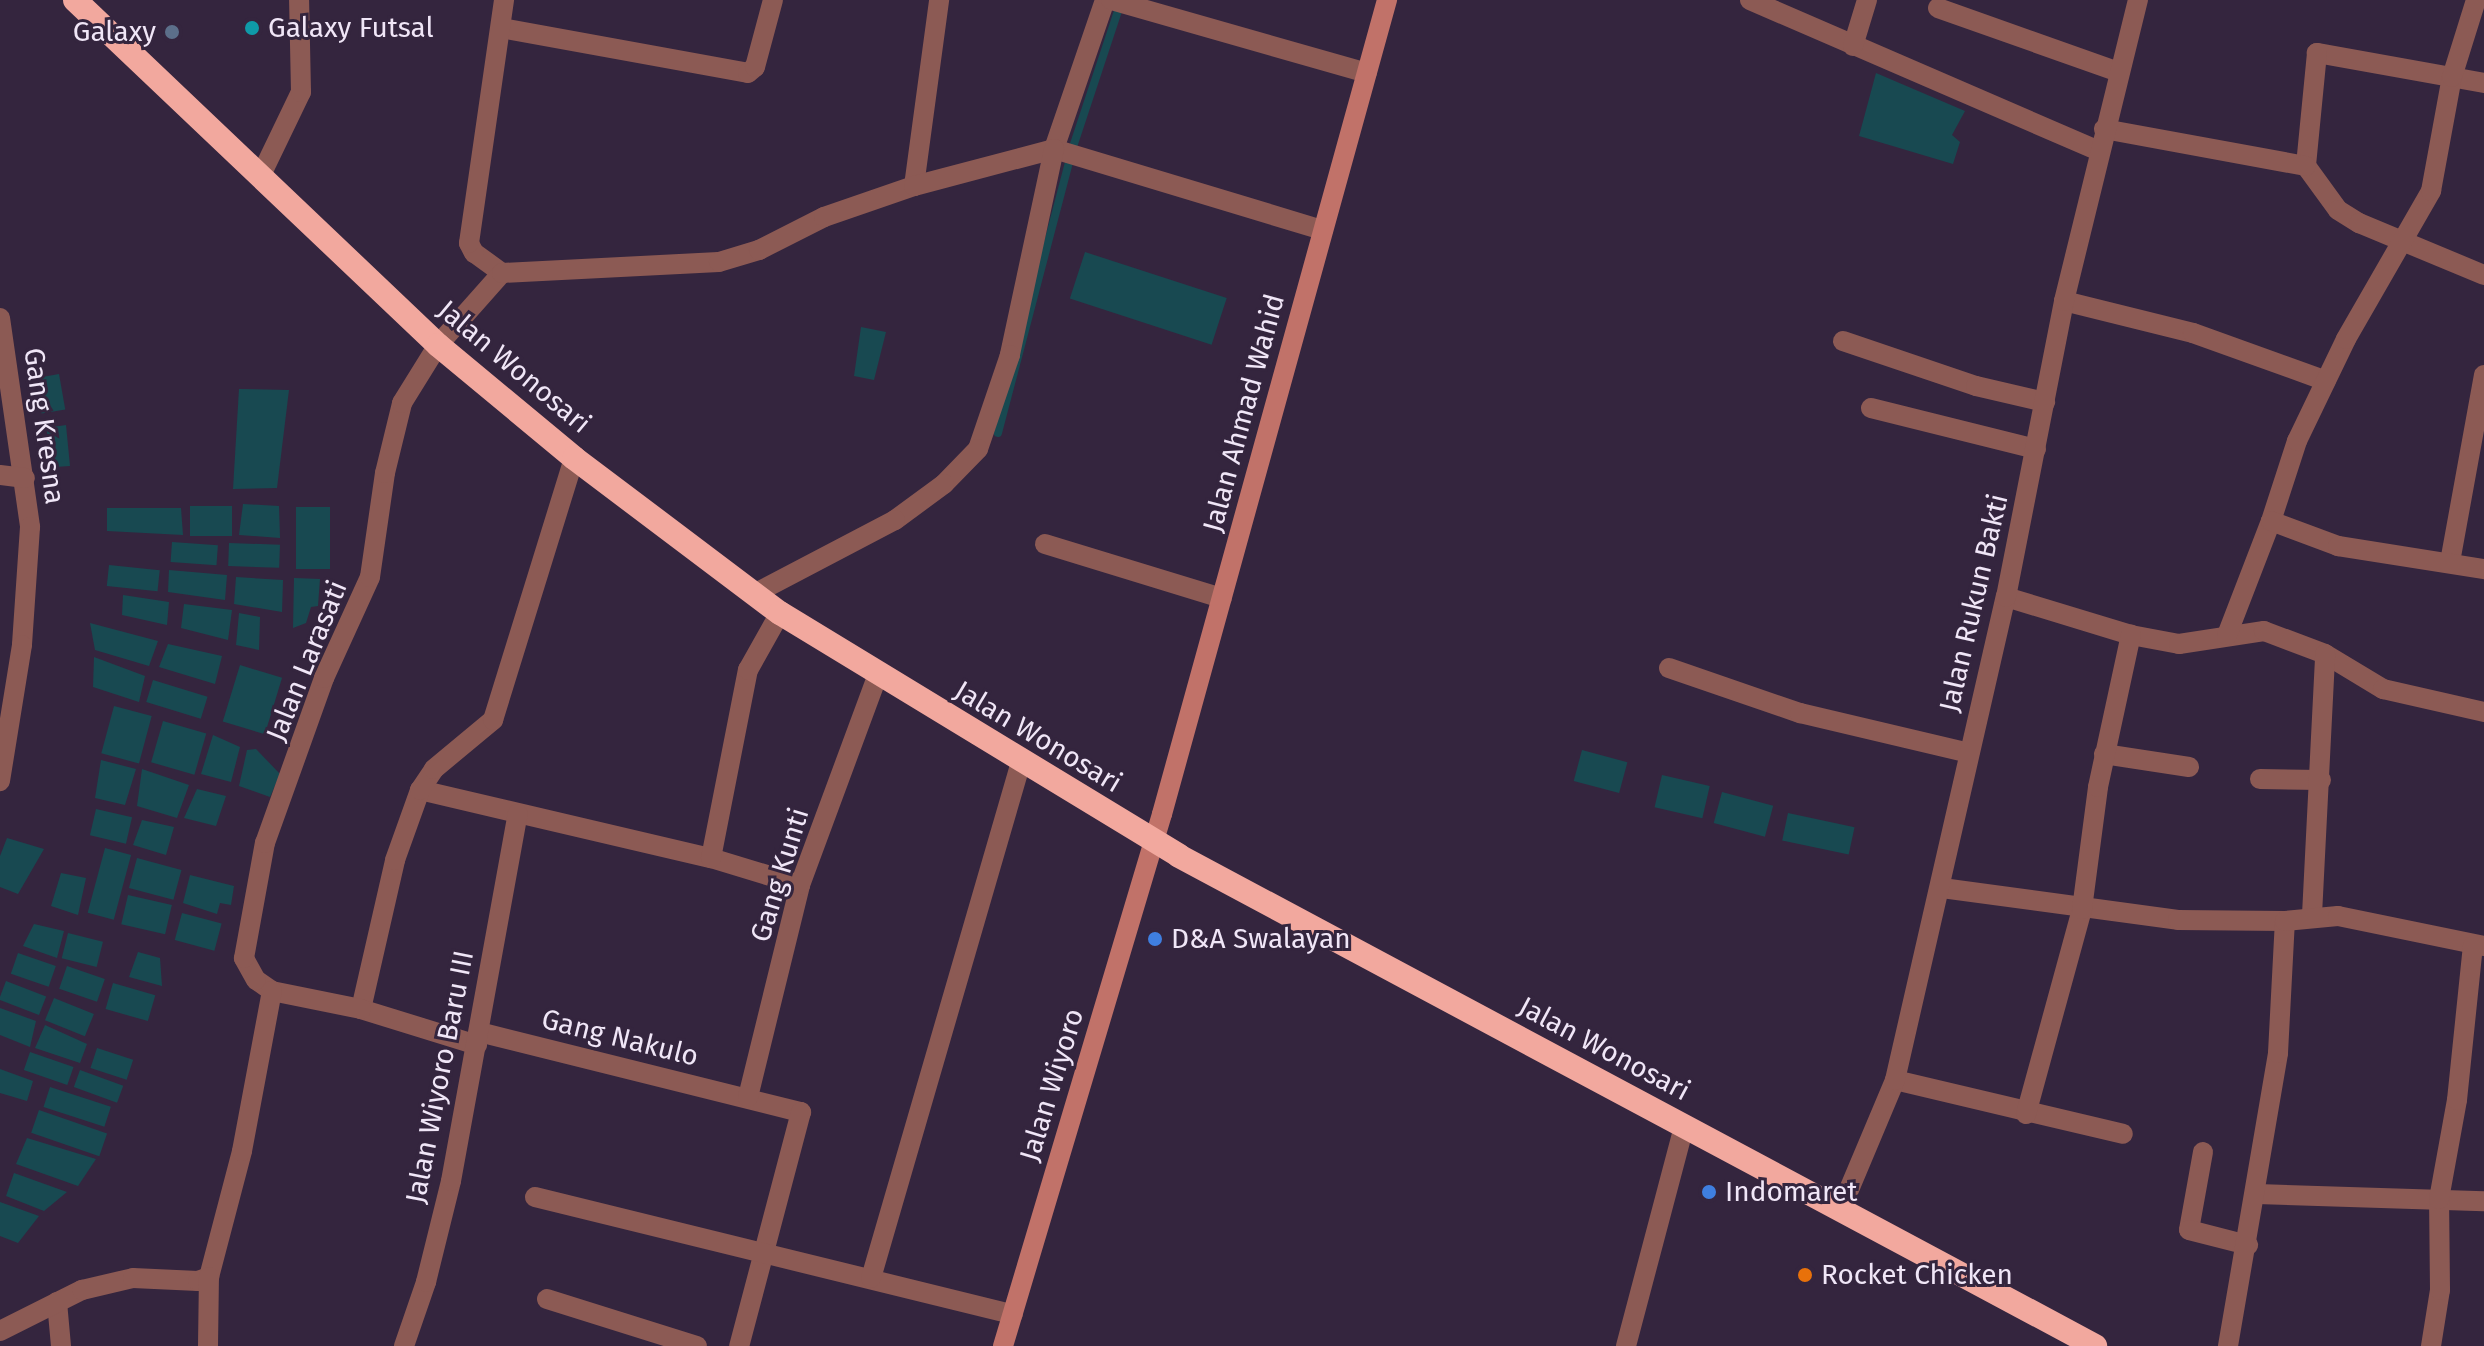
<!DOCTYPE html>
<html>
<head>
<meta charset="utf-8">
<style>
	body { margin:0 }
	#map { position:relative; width:2484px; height:1346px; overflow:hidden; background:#34253e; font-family:"Fira Sans",sans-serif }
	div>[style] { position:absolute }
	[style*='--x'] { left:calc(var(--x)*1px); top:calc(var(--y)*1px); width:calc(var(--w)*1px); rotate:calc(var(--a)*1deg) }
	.water>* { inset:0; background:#184951; transform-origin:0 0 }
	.stream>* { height:8px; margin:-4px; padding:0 4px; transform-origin:4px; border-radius:4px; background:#184951 }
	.street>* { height:20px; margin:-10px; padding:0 10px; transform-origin:10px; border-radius:10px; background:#8c5a54 }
	.secondary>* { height:20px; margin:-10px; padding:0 10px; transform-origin:10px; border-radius:10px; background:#c17269 }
	.highway>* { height:24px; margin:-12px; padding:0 12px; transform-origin:12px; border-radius:12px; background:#f2a89e }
	.dots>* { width:22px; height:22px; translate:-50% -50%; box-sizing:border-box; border:4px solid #34253e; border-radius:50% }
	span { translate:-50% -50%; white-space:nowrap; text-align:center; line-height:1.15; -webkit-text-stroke:6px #34253e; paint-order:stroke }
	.poi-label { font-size:28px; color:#f0e6f7 }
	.left { translate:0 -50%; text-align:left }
	.right { translate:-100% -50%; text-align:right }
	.street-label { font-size:28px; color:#f0e6f7 }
</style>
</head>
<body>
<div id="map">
	<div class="water">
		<div style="clip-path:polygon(1876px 73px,1965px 111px,1952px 135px,1960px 142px,1953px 164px,1859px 136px)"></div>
		<div style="left:1085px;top:252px;width:149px;height:49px;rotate:18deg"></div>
		<div style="clip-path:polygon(861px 327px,886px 332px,874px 380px,854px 376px)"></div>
		<div style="left:59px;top:374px;width:36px;height:24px;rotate:80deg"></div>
		<div style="clip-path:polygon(239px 389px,289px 390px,277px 488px,233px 489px)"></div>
		<div style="clip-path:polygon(66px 425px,70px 466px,55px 467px,46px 428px)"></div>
		<div style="clip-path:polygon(243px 504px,279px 506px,280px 538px,239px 535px)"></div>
		<div style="left:190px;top:506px;width:42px;height:30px"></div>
		<div style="left:296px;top:507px;width:34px;height:62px"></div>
		<div style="clip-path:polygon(107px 508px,181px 508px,183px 535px,107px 531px)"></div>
		<div style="left:172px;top:542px;width:46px;height:20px;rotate:4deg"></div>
		<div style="left:229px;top:543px;width:51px;height:23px;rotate:2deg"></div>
		<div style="left:109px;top:565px;width:51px;height:21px;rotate:6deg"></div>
		<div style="clip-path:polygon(169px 570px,227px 575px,225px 600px,168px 592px)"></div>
		<div style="clip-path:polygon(236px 577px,283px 580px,282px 612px,234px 604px)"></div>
		<div style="clip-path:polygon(294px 578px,320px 579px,318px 606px,311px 607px,306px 623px,293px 628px)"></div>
		<div style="clip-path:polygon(123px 595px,169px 602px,167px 625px,122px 615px)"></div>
		<div style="clip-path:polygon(184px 604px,232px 610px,228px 640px,181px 628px)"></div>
		<div style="clip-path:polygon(239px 613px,260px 617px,259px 650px,236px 645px)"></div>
		<div style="clip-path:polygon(90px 623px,158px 641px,149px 666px,95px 650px)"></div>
		<div style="clip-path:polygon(168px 644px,222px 656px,215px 684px,159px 667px)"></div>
		<div style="clip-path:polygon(94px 657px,145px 676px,139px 702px,93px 687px)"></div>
		<div style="left:240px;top:665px;width:44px;height:59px;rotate:17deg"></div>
		<div style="left:153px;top:680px;width:57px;height:23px;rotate:17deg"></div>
		<div style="left:114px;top:706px;width:39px;height:49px;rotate:15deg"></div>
		<div style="left:163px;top:721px;width:45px;height:43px;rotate:16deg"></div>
		<div style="clip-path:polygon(213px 735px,240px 747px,231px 782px,201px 774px)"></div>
		<div style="clip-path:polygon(256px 749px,280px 774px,270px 797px,239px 786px,247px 750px)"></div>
		<div style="left:1582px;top:750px;width:47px;height:32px;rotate:15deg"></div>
		<div style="clip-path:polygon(101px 760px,136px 769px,125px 805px,95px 798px)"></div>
		<div style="clip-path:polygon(142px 769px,189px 785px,177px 818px,137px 806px)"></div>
		<div style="left:1662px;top:775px;width:49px;height:33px;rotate:13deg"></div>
		<div style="clip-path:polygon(197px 789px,226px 796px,216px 826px,184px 818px)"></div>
		<div style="left:1722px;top:792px;width:53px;height:32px;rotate:15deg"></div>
		<div style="left:96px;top:809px;width:37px;height:27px;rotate:13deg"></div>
		<div style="left:1788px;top:813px;width:68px;height:28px;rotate:12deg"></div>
		<div style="clip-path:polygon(142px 820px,174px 827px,166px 855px,133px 845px)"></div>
		<div style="clip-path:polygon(7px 838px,44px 849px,18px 894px,0 887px,0 856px)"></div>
		<div style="left:105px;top:848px;width:27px;height:67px;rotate:15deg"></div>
		<div style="left:137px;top:858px;width:46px;height:31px;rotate:15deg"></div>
		<div style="clip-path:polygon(61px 873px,86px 878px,78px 915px,51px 906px)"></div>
		<div style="clip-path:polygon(190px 875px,234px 886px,231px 905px,220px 903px,217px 914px,183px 903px)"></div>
		<div style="left:128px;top:895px;width:45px;height:30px;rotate:13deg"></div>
		<div style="left:182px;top:913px;width:41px;height:28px;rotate:15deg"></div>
		<div style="clip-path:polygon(34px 924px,64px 931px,57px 958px,23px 946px)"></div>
		<div style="left:68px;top:933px;width:36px;height:26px;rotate:14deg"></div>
		<div style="clip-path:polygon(138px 952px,160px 958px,162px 986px,129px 977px)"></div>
		<div style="left:18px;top:953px;width:40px;height:22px;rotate:19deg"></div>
		<div style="left:67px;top:966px;width:40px;height:24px;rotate:19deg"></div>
		<div style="left:6px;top:981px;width:43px;height:20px;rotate:21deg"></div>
		<div style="left:113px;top:983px;width:44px;height:27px;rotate:16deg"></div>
		<div style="left:54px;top:998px;width:43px;height:24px;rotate:22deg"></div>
		<div style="clip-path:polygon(0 1008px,36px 1021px,30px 1047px,0 1035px)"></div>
		<div style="clip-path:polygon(45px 1025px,87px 1044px,80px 1063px,35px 1048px)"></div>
		<div style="left:97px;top:1048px;width:38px;height:21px;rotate:18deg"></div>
		<div style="left:30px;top:1052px;width:46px;height:19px;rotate:19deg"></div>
		<div style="clip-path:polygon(0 1069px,33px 1081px,27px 1101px,0 1093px)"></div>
		<div style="left:80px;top:1070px;width:46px;height:18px;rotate:20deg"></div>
		<div style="left:50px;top:1087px;width:64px;height:21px;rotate:18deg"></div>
		<div style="left:39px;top:1110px;width:72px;height:24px;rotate:19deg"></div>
		<div style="clip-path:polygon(27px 1138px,96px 1159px,78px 1186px,16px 1164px)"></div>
		<div style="clip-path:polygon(14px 1173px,67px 1192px,44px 1211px,6px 1196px)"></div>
		<div style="clip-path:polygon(0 1202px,39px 1216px,18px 1243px,0 1236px)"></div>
	</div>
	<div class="stream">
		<div style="--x:998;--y:433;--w:293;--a:-75.3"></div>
		<div style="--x:1072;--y:150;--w:153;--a:-71.7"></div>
	</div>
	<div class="street">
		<div style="--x:1105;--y:0;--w:157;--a:108.9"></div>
		<div style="--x:1054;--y:149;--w:281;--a:16.8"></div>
		<div style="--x:1111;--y:0;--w:266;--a:15.9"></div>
		<div style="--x:1750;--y:0;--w:380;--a:23.4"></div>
		<div style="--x:1938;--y:8;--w:192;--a:19.5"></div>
		<div style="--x:501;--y:28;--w:251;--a:10.3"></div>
		<div style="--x:748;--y:73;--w:9;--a:-41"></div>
		<div style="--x:755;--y:67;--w:69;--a:-75"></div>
		<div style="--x:1853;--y:46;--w:48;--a:-73.1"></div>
		<div style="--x:2484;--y:83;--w:170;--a:-169.8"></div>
		<div style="--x:2317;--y:53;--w:114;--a:95.6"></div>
		<div style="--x:2306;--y:166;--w:54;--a:54"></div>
		<div style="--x:2338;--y:210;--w:25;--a:32"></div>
		<div style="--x:2359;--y:223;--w:135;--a:22.6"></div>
		<div style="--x:2104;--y:129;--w:205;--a:10.4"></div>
		<div style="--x:262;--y:173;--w:90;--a:-64.3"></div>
		<div style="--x:301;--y:92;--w:92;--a:-91.2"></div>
		<div style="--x:914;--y:186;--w:188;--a:-82.3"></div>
		<div style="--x:502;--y:273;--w:34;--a:-144"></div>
		<div style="--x:474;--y:253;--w:11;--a:-117"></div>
		<div style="--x:469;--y:243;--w:246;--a:-81.8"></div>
		<div style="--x:2064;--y:301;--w:133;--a:13.9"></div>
		<div style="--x:2193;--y:333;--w:141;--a:19.8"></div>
		<div style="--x:0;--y:318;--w:211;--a:81.8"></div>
		<div style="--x:30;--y:527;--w:118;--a:93.9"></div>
		<div style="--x:22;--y:645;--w:138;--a:99.2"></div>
		<div style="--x:1843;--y:341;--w:140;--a:18.7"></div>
		<div style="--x:1976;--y:386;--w:71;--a:13.1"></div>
		<div style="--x:1871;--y:408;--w:170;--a:14"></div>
		<div style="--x:0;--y:475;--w:25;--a:7"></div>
		<div style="--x:2271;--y:521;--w:84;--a:-72"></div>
		<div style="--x:2297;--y:441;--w:113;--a:-64.3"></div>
		<div style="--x:2346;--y:339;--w:171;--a:-60.1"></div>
		<div style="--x:2431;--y:191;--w:116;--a:-79.6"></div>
		<div style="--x:2452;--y:77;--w:81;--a:-72.7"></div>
		<div style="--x:1045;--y:544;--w:185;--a:17"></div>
		<div style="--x:2450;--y:562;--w:190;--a:-79.7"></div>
		<div style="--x:2006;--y:597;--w:131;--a:16.9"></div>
		<div style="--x:2131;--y:635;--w:49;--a:10.6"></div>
		<div style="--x:2179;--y:644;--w:86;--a:-8.7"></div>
		<div style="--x:2264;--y:631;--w:65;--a:20.7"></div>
		<div style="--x:2325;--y:654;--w:68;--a:31.1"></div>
		<div style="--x:2383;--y:689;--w:104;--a:12.8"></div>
		<div style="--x:2227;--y:635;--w:122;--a:-68.9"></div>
		<div style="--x:2271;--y:521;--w:72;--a:20.5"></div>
		<div style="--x:2338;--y:546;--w:148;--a:9"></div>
		<div style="--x:1669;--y:668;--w:139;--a:19"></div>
		<div style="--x:1800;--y:713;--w:174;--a:13.3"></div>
		<div style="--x:2104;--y:754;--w:86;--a:8.7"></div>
		<div style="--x:2260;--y:779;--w:61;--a:0.9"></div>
		<div style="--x:420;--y:790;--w:299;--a:13.2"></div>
		<div style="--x:711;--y:858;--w:93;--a:16.9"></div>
		<div style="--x:711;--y:858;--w:192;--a:-78.9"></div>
		<div style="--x:748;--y:670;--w:65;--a:-60.7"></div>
		<div style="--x:1942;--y:888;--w:238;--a:7.7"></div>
		<div style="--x:2178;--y:920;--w:107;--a:0.5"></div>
		<div style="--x:2312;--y:915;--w:261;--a:-87.1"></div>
		<div style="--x:361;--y:1009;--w:153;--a:-77.1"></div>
		<div style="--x:395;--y:860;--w:74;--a:-70.3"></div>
		<div style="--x:420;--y:790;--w:25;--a:-56"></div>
		<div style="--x:434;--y:769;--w:77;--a:-39.7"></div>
		<div style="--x:493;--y:720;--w:274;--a:-72.8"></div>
		<div style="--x:479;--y:1032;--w:332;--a:14"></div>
		<div style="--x:801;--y:1112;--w:242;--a:104.8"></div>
		<div style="--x:477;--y:1045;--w:121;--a:-162.8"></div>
		<div style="--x:361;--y:1009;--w:91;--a:-168.6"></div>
		<div style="--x:272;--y:991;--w:19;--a:-145"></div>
		<div style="--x:256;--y:980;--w:25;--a:-119"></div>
		<div style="--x:244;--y:958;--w:117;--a:-79.7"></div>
		<div style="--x:265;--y:843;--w:175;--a:-70.3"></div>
		<div style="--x:324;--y:678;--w:111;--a:-65.5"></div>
		<div style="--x:370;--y:577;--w:105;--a:-81.8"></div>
		<div style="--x:385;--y:473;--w:72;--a:-76.3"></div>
		<div style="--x:402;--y:403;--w:68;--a:-58.2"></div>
		<div style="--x:438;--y:345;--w:96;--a:-48.4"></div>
		<div style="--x:502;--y:273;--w:217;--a:-2.9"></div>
		<div style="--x:719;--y:262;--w:42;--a:-16.7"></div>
		<div style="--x:759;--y:250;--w:73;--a:-26.9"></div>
		<div style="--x:824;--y:217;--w:95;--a:-19"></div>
		<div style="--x:914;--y:186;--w:145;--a:-14.8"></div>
		<div style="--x:1054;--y:149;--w:211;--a:102.1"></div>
		<div style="--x:1010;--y:355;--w:99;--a:108.8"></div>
		<div style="--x:978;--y:449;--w:49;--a:134.2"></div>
		<div style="--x:944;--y:484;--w:61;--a:143.7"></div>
		<div style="--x:895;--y:520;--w:159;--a:152.3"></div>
		<div style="--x:1895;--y:1080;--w:234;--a:13.3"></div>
		<div style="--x:748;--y:1097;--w:218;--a:-76.2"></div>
		<div style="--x:800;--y:885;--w:225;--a:-69.7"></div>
		<div style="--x:2026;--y:1114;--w:213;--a:-74.7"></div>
		<div style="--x:2082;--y:909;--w:123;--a:-82.5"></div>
		<div style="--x:2098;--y:787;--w:156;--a:-77.8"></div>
		<div style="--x:2203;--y:1152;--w:79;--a:100.2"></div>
		<div style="--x:2189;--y:1230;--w:61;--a:14.3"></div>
		<div style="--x:2257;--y:1194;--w:227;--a:1.8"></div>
		<div style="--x:535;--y:1197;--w:492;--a:13.8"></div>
		<div style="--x:1840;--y:1211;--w:142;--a:-67.2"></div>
		<div style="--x:1895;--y:1080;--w:496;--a:-77.1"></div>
		<div style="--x:2006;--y:597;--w:302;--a:-78.9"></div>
		<div style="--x:2064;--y:301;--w:310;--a:-76.2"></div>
		<div style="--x:871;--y:1278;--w:537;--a:-73.79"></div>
		<div style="--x:547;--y:1299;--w:157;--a:17.4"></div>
		<div style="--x:57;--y:1302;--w:44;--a:84.8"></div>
		<div style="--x:0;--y:1331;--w:92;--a:-26.6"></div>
		<div style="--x:82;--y:1290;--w:52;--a:-13.2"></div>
		<div style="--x:133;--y:1278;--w:65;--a:2.6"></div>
		<div style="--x:198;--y:1281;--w:12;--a:-20"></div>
		<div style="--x:209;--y:1277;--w:130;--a:-75.3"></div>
		<div style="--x:242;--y:1151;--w:163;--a:-79.4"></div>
		<div style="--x:208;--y:1346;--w:69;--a:-89.2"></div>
		<div style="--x:404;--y:1346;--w:68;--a:-71"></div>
		<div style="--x:426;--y:1282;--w:104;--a:-76.1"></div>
		<div style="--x:451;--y:1181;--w:373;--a:-79.7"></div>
		<div style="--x:1626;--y:1346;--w:228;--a:-75.2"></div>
		<div style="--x:2228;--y:1346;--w:297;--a:-80.3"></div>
		<div style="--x:2278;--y:1053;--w:132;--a:-87"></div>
		<div style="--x:2285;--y:921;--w:53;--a:-5.4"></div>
		<div style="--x:2338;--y:916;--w:149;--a:11.6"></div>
		<div style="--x:2431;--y:1346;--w:57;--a:-80.9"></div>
		<div style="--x:2440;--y:1290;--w:91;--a:-90.6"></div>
		<div style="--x:2439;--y:1199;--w:101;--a:-79.7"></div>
		<div style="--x:2457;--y:1100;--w:155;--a:-84.1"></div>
	</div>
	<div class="secondary">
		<div style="--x:1003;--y:1346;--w:555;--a:-73.36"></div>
		<div style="--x:1162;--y:814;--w:845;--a:-74.55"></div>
	</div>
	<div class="highway">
		<div style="--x:75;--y:0;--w:501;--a:43.54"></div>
		<div style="--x:438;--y:345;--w:177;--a:39.7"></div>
		<div style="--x:574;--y:458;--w:258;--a:37"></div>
		<div style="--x:780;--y:613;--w:467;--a:31.3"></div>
		<div style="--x:1179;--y:856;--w:1039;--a:28.14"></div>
	</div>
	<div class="dots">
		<div style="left:252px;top:28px;background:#0f9aa8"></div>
		<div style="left:172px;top:32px;background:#5c6f8a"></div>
		<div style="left:1155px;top:939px;background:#3f7fe0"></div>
		<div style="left:1709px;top:1192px;background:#3f7fe0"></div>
		<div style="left:1805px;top:1275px;background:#e8710a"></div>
	</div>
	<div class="poi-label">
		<span class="left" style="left:268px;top:28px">Galaxy Futsal</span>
		<span class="right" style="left:156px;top:32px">Galaxy</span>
		<span class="left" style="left:1171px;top:939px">D&amp;A Swalayan</span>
		<span class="left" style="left:1725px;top:1192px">Indomaret</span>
		<span class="left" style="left:1821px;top:1275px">Rocket Chicken</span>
	</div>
	<div class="street-label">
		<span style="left:514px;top:367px;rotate:40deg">Jalan Wonosari</span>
		<span style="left:1244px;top:413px;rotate:-75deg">Jalan Ahmad Wahid</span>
		<span style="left:44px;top:426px;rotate:82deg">Gang Kresna</span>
		<span style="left:1974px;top:603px;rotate:-77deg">Jalan Rukun Bakti</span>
		<span style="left:307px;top:661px;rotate:-68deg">Jalan Larasati</span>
		<span style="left:1038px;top:737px;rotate:31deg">Jalan Wonosari</span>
		<span style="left:780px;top:875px;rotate:-73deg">Gang Kunti</span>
		<span style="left:620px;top:1038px;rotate:14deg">Gang Nakulo</span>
		<span style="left:1604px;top:1049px;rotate:28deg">Jalan Wonosari</span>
		<span style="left:440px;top:1077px;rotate:-79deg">Jalan Wiyoro Baru III</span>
		<span style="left:1052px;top:1085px;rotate:-73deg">Jalan Wiyoro</span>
	</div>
</div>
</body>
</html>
